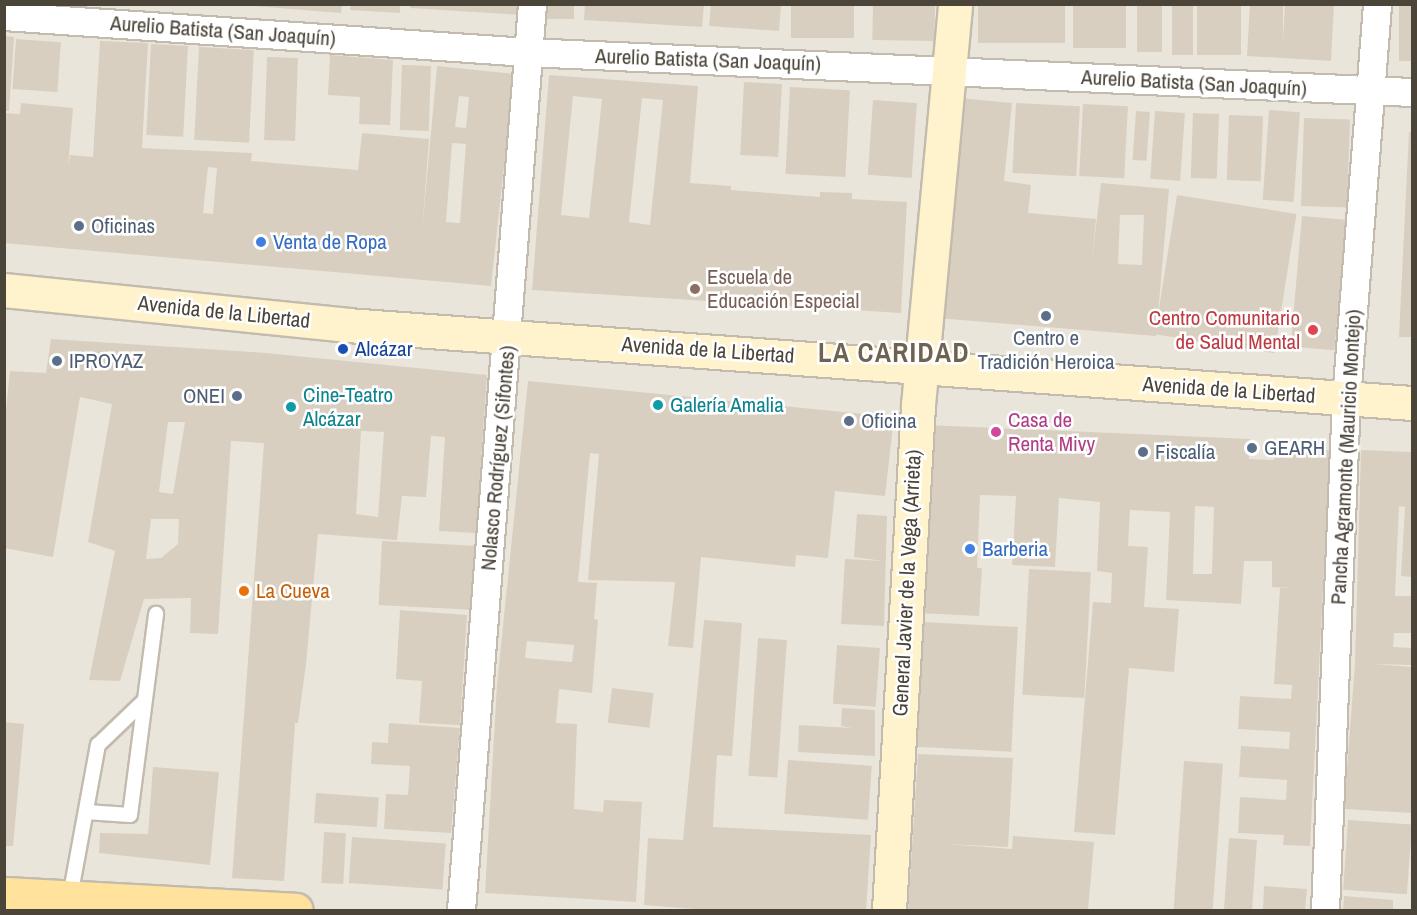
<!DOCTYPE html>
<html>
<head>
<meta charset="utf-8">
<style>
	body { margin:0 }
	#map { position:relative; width:1417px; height:915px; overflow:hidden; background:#f6f3ec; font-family:"Archivo Narrow",sans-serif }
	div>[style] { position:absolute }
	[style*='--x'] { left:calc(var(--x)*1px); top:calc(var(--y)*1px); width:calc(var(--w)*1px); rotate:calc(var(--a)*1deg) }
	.residential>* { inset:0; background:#eae5da; transform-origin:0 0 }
	.building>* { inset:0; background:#d8cfc1; transform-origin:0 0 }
	.roads { filter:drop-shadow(2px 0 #c2bbae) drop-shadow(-2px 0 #c2bbae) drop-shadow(0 2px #c2bbae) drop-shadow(0 -2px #c2bbae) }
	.lane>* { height:14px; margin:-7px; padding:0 7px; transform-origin:7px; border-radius:7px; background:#fff }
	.street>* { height:27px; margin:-13.5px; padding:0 13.5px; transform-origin:13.5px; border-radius:13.5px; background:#fff }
	.secondary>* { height:33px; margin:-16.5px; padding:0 16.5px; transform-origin:16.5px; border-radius:16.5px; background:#fff3cd }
	.primary>* { height:33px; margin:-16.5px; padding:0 16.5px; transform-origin:16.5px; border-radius:16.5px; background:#ffe39c }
	.dots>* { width:16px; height:16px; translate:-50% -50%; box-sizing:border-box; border:3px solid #fff; border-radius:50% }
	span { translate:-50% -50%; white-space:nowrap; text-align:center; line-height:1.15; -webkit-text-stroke:5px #fff; paint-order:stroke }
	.street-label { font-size:21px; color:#4b4439 }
	.service-label { font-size:21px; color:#4e5e75 }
	.left { translate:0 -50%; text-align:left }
	.right { translate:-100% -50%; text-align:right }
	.shop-label { font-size:21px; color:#366cbe }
	.education-label { font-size:21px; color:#785e54 }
	.health-label { font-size:21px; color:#be3a42 }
	.transit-label { font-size:21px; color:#164399 }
	.culture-label { font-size:21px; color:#0d838f }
	.hotel-label { font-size:21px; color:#b23c85 }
	.food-label { font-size:21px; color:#c56008 }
	.district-label { font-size:27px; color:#6e6250; font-weight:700; letter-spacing:1.5px }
	.frame { position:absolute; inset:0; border:6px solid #4b4439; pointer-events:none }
</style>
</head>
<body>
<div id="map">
	<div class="residential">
		<div style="left:5px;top:5px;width:1407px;height:905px"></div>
	</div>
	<div class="building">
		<div style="clip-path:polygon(230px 4px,342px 4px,341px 13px)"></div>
		<div style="clip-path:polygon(351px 4px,400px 4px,400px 13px,350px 10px)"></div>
		<div style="clip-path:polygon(411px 4px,523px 4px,522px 15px,410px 8px)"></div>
		<div style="left:547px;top:4px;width:27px;height:15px"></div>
		<div style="clip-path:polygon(585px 4px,704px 4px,702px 27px,584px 20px)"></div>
		<div style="clip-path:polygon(711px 4px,781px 4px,779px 31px,709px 26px)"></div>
		<div style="left:791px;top:4px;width:63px;height:34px"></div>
		<div style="left:873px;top:4px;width:62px;height:36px;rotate:1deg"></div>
		<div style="left:978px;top:4px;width:87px;height:39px"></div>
		<div style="left:1073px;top:4px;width:53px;height:44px"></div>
		<div style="left:1137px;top:4px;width:25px;height:48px"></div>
		<div style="left:1172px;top:4px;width:21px;height:51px"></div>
		<div style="left:1197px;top:4px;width:44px;height:51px"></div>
		<div style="clip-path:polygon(1250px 4px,1283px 4px,1283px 41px,1285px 4px,1334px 4px,1331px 61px,1247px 56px)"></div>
		<div style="left:1399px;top:4px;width:13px;height:57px"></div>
		<div style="clip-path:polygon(5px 36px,14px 37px,9px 111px,5px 111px)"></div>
		<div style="left:16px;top:39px;width:45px;height:50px;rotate:4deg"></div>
		<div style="clip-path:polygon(evenodd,100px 41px,148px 43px,142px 148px,252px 153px,251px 161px,358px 170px,362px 133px,429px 139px,422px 232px,437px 66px,514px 74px,491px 286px,4px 243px,4px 113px,20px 114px,21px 103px,73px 108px,68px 167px,70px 155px,93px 157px,100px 41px,459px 96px,469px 97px,466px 128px,455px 127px,459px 96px,100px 41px,452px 143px,466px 144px,460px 223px,446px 222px,452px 143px,100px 41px,208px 167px,217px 168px,213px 214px,203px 213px,208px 167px)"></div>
		<div style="left:151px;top:44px;width:37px;height:91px;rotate:3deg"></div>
		<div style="left:199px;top:47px;width:55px;height:93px;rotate:3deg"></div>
		<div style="clip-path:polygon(330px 55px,393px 60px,390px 125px,359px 124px,360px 97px,328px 95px)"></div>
		<div style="left:267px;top:57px;width:31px;height:83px;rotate:2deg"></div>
		<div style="left:402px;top:65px;width:29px;height:65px;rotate:2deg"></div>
		<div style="clip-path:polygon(evenodd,549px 75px,698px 86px,690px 183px,731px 186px,731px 190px,820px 197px,820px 192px,852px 193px,852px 199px,907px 202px,901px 313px,532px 290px,549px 75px,573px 96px,602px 99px,589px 218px,561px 215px,573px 96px,549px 75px,642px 98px,663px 100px,650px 225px,629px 222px,642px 98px)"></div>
		<div style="left:744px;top:82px;width:38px;height:73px;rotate:3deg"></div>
		<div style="left:790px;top:87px;width:60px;height:87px;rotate:3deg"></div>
		<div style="clip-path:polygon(evenodd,960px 98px,1012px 103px,1004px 181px,1031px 185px,1028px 213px,1096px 219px,1092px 261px,1101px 183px,1169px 189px,1156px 336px,937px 318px,960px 98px,1120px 215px,1144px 215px,1142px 265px,1118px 264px,1120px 215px)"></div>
		<div style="left:873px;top:100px;width:44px;height:75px;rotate:4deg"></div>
		<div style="left:1016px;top:103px;width:64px;height:70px;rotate:3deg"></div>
		<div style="left:1083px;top:104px;width:45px;height:72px;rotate:3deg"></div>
		<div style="left:1269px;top:110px;width:31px;height:90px;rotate:4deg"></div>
		<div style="left:1136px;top:111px;width:14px;height:49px;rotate:4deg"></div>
		<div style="left:1155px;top:111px;width:30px;height:68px;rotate:4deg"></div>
		<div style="left:1193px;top:113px;width:26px;height:65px;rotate:2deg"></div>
		<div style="left:1229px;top:115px;width:34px;height:65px;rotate:2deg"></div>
		<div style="left:1304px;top:118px;width:46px;height:88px;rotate:2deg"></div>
		<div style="clip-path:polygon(1409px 132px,1412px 132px,1412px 337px,1399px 337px)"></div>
		<div style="left:1177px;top:195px;width:121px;height:141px;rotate:9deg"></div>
		<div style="left:1302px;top:216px;width:44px;height:131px;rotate:5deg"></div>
		<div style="clip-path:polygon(evenodd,51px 339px,266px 353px,487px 375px,476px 533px,439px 531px,445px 437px,431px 436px,426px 497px,402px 496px,397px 540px,318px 534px,306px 664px,298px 723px,295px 723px,284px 881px,232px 878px,264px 443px,231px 441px,218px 634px,190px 633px,191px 598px,144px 599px,120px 681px,89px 680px,115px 551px,88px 542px,112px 404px,80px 397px,53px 557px,4px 548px,4px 428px,10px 371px,46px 373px,51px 339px,168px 422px,185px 422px,173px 494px,159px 492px,168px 422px,51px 339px,361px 431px,384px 432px,378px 517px,356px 514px,361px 431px,51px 339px,151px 519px,179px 519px,178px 544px,161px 558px,146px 559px,151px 519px)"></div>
		<div style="clip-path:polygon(evenodd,528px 381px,894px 417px,885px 496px,835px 491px,828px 558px,796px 555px,795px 567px,701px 557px,693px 648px,668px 646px,675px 582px,588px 580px,599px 454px,590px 453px,578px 582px,597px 583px,594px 619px,598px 620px,592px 693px,559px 689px,556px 723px,577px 724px,574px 809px,603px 812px,604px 800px,642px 802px,636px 902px,485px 893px,497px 685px,528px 381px,527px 641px,574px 645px,572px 662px,525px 658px,527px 641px)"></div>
		<div style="clip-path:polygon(evenodd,927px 425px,1250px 439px,1249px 459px,1274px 460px,1276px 449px,1330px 450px,1310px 846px,1283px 845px,1284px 835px,1238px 833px,1240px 797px,1286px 800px,1287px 780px,1239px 777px,1241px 746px,1289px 749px,1290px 732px,1238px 729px,1240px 696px,1291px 699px,1292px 685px,1274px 684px,1280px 588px,1292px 588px,1272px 587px,1272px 561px,1244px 561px,1241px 604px,1166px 600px,1170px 512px,1130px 510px,1128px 546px,1148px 547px,1144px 607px,1179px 609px,1174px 672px,1129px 668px,1115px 835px,1074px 832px,1093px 602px,1111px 603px,1112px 573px,1097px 571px,1100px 502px,1059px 498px,1055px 567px,1012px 565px,1016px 496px,980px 495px,977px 568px,982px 568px,979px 616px,917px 613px,927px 425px,1195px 506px,1214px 507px,1212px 574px,1193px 574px,1195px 506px)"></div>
		<div style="clip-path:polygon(1361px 450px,1412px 452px,1412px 577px,1401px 576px,1405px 507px,1399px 506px,1395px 596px,1412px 596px,1412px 633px,1394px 633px,1393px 647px,1412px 648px,1412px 665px,1373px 664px,1412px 667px,1411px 813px,1344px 809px,1355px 663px)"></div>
		<div style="clip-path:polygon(857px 514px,887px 516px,884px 626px,841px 624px,845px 559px,883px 561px,854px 557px)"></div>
		<div style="left:382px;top:541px;width:93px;height:64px;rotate:3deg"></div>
		<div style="left:1029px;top:569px;width:62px;height:126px;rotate:3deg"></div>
		<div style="clip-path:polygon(400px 610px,467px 615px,460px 725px,419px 723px,422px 681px,396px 679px)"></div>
		<div style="clip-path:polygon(704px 620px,742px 623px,732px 756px,717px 755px,713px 827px,871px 835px,866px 910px,708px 910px,644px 905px,648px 838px,683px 840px)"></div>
		<div style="left:923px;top:622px;width:95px;height:125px;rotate:3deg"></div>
		<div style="left:758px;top:638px;width:29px;height:138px;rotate:4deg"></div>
		<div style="left:837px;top:645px;width:43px;height:59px;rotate:4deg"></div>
		<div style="left:612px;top:688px;width:42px;height:35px;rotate:7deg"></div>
		<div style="clip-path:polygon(842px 708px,875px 710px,875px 756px,798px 752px,799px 725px,852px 728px,841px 726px)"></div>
		<div style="clip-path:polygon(4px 722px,24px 724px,13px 846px,4px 846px)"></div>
		<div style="clip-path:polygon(389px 723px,460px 728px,451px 833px,384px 829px,386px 794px,408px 795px,410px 766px,371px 764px,372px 742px,388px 743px)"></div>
		<div style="clip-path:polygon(918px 754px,1013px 758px,1008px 847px,946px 844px,1012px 849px,1013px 836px,1094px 842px,1088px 910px,908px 910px)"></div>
		<div style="left:788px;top:760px;width:84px;height:54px;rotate:4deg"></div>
		<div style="left:1184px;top:761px;width:39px;height:149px;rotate:4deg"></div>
		<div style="clip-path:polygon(153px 767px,219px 772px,210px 865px,99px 853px,100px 833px,148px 834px)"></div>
		<div style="left:316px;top:793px;width:63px;height:30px;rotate:4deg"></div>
		<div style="left:1348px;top:820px;width:64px;height:70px;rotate:4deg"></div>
		<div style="left:324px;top:832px;width:22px;height:51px;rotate:3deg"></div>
		<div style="left:352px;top:837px;width:94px;height:46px;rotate:4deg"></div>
		<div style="left:1229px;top:838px;width:28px;height:72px;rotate:4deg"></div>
		<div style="clip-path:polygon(1264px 886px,1307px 889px,1305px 910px,1263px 910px)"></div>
		<div style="clip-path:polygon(1344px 896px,1393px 900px,1393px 910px,1343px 910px)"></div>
	</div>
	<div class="roads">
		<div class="lane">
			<div style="--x:86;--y:812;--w:44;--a:3.9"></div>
			<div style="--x:130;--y:815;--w:203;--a:-82.6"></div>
			<div style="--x:70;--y:897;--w:155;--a:-79.6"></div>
			<div style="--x:98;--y:745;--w:64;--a:-43.7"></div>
		</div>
		<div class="street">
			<div style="--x:4;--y:16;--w:524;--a:3.94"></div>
			<div style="--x:527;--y:52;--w:886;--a:2.59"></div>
			<div style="--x:461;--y:910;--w:909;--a:-85.52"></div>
			<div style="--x:1325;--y:910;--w:511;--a:-87.65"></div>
			<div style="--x:1346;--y:399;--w:396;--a:-85.5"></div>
		</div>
		<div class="secondary">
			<div style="--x:4;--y:290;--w:345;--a:5.8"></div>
			<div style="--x:347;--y:325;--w:1068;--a:4.19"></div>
			<div style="--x:889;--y:910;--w:506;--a:-86.71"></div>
			<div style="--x:918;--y:405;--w:403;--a:-84.7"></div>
		</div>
		<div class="primary">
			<div style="--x:4;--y:894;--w:292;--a:3.1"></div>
		</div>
	</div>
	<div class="dots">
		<div style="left:79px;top:226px;background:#5c6f8a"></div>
		<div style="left:261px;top:242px;background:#3f7fe0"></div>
		<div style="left:695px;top:289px;background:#8d6e63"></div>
		<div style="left:1046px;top:316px;background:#5c6f8a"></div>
		<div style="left:1313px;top:330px;background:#e0444e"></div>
		<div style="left:343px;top:349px;background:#1a4fb4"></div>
		<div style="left:57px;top:361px;background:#5c6f8a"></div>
		<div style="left:237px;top:396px;background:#5c6f8a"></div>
		<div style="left:658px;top:405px;background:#0f9aa8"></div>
		<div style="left:291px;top:407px;background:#0f9aa8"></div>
		<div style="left:849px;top:421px;background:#5c6f8a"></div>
		<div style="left:996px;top:432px;background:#d1479c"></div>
		<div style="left:1252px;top:448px;background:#5c6f8a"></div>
		<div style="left:1143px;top:452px;background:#5c6f8a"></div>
		<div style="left:970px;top:549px;background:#3f7fe0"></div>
		<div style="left:244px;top:591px;background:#e8710a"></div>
	</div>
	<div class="street-label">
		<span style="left:223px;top:31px;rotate:4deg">Aurelio Batista (San Joaquín)</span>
		<span style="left:708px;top:60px;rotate:2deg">Aurelio Batista (San Joaquín)</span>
		<span style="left:1194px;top:83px;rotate:3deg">Aurelio Batista (San Joaquín)</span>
		<span style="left:224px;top:312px;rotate:6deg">Avenida de la Libertad</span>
		<span style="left:708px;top:350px;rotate:4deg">Avenida de la Libertad</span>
		<span style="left:1229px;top:390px;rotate:4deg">Avenida de la Libertad</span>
		<span style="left:1346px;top:457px;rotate:-87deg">Pancha Agramonte (Mauricio Montejo)</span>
		<span style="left:498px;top:458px;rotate:-85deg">Nolasco Rodríguez (Sifontes)</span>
		<span style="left:907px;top:583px;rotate:-87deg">General Javier de la Vega (Arrieta)</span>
	</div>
	<div class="service-label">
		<span class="left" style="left:91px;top:226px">Oficinas</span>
		<span style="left:1046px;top:350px">Centro e<br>Tradición Heroica</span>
		<span class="left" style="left:69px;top:361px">IPROYAZ</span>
		<span class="right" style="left:225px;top:396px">ONEI</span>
		<span class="left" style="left:861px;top:421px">Oficina</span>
		<span class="left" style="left:1264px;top:448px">GEARH</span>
		<span class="left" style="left:1155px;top:452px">Fiscalía</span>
	</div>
	<div class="shop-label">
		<span class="left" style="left:273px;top:242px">Venta de Ropa</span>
		<span class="left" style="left:982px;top:549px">Barberia</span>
	</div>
	<div class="education-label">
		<span class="left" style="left:707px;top:289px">Escuela de<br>Educación Especial</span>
	</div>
	<div class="health-label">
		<span class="right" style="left:1300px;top:330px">Centro Comunitario<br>de Salud Mental</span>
	</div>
	<div class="transit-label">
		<span class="left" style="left:355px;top:349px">Alcázar</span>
	</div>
	<div class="culture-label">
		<span class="left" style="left:303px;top:407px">Cine-Teatro<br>Alcázar</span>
		<span class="left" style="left:670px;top:405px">Galería Amalia</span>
	</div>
	<div class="hotel-label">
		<span class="left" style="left:1008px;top:432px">Casa de<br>Renta Mivy</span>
	</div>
	<div class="food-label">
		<span class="left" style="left:256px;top:591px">La Cueva</span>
	</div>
	<div class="district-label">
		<span style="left:894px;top:353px">LA CARIDAD</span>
	</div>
	<div class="frame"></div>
</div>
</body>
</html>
